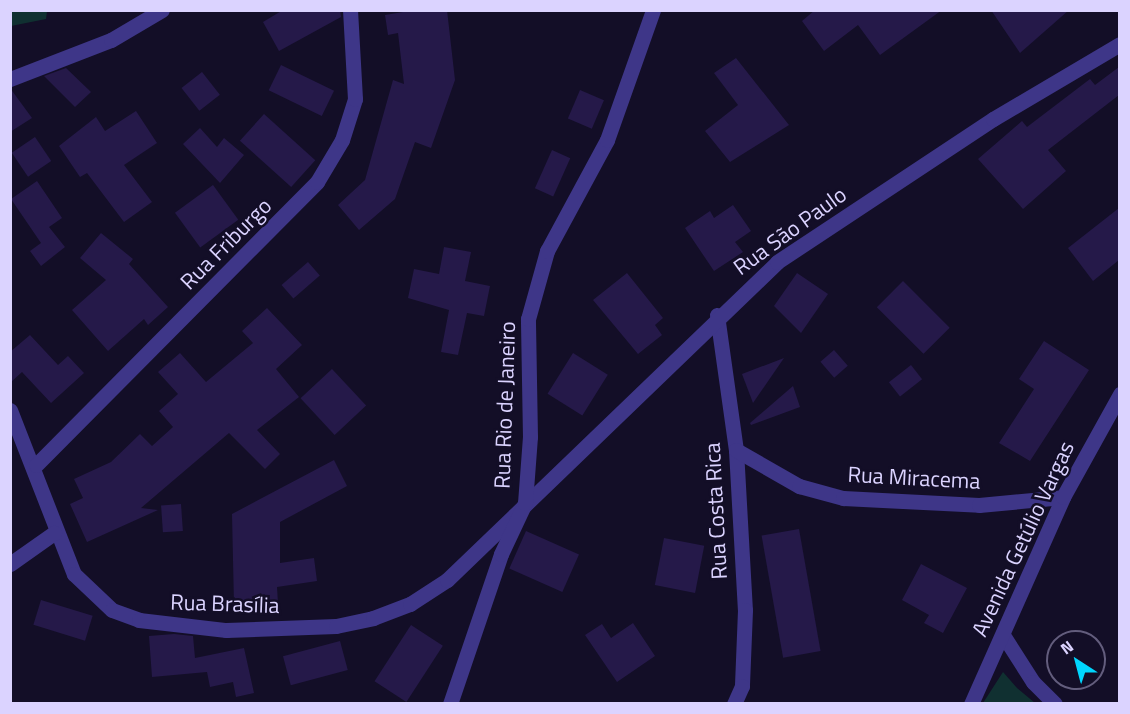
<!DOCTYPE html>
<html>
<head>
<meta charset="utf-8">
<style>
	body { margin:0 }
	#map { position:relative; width:1130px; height:714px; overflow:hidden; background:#130e27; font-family:"Titillium Web",sans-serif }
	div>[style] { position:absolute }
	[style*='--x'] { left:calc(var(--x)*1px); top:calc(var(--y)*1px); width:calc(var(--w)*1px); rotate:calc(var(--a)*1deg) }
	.green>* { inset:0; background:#103031 }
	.building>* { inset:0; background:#251949; transform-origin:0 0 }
	.street>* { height:15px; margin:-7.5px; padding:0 7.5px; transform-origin:7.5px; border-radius:7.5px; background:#3e3688 }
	span { translate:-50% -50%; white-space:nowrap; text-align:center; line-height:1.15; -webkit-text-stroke:5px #130e27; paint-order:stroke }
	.street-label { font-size:22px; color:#dbd3ff }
	.frame { position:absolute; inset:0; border:12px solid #dbd3ff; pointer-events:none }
	.north { position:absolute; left:1046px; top:630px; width:60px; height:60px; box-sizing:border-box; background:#130e27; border:2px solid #635d7d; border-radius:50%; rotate:324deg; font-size:16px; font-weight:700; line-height:24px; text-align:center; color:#dbd3ff }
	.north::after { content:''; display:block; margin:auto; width:21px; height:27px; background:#00d6fe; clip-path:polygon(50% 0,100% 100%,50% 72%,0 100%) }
</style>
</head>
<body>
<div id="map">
	<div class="green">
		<div style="clip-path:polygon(11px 10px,47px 10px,47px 11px,46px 19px,11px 26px)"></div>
		<div style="clip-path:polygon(1003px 672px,1017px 688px,1035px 703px,983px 703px)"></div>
	</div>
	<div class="building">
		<div style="clip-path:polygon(283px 10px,340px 10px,341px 17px,279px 51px,263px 22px)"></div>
		<div style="clip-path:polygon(415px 10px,447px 10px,455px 80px,431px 148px,415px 142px,395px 199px,359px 230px,338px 205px,365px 180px,393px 80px,404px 84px,398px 33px,388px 35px,385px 15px)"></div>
		<div style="clip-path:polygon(815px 10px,942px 10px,880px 55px,858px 25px,824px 51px,802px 21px)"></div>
		<div style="clip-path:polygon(991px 10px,1069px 10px,1020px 53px)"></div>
		<div style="clip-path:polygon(736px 58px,789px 125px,730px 162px,705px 131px,738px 105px,714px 73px)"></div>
		<div style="left:281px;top:65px;width:59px;height:28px;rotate:26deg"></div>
		<div style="clip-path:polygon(1119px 67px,1119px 95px,1048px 150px,1066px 171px,1023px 209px,978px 159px,1022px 121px,1027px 127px,1090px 79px,1095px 85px)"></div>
		<div style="clip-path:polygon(66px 68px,91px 92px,75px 107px,44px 76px)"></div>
		<div style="left:202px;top:72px;width:29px;height:26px;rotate:52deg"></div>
		<div style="clip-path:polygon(10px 88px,32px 118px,10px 132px)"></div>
		<div style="left:580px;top:90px;width:26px;height:31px;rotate:23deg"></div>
		<div style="clip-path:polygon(136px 111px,157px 143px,124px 165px,152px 202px,124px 222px,87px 173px,80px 177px,59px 146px,96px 117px,105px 131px)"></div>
		<div style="left:264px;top:114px;width:69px;height:36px;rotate:42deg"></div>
		<div style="clip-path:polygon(200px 128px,217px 147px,224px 138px,244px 155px,220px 183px,183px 144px)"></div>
		<div style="left:35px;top:137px;width:29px;height:28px;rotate:56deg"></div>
		<div style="left:552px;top:150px;width:20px;height:42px;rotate:24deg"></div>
		<div style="clip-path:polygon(37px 181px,62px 218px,49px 227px,65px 247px,41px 266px,30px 251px,41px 243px,11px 199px)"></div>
		<div style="left:213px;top:185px;width:43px;height:47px;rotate:54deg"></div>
		<div style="clip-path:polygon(733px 205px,751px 231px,735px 242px,743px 252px,714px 271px,685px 228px,710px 211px,714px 218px)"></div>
		<div style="clip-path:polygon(1119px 208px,1119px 260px,1093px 281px,1068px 248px)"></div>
		<div style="clip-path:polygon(101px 233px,133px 259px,129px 264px,168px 307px,148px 325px,144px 319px,108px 351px,72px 310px,106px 280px,80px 258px)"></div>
		<div style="clip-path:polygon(444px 247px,471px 252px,465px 281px,490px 286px,484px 316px,467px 313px,458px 355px,441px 352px,449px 310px,408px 298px,414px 269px,439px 274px)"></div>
		<div style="left:308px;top:262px;width:18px;height:35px;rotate:49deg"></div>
		<div style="clip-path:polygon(627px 273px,663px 318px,655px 325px,662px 335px,638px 354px,593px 300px)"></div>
		<div style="clip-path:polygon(797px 273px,828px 294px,801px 333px,774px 306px)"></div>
		<div style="left:903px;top:281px;width:66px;height:37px;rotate:45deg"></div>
		<div style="clip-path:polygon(267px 308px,302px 345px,276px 369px,299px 397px,257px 430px,280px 454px,265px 469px,229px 433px,141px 508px,158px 510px,87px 542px,70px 504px,83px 498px,74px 479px,111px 462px,140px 434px,152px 446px,173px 427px,159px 411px,178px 394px,158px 372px,180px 353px,206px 382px,253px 343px,242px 331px)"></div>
		<div style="clip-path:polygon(30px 335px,58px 365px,68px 356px,84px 373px,51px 403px,22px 372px,10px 383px,10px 352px)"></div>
		<div style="clip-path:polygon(1044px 341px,1089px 370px,1030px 461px,999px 443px,1034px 389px,1019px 379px)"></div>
		<div style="left:834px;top:350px;width:21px;height:18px;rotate:49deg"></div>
		<div style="left:573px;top:353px;width:41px;height:48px;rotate:32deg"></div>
		<div style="clip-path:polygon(784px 358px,753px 403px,742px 374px)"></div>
		<div style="left:911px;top:365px;width:18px;height:28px;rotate:52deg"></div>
		<div style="left:332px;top:369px;width:50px;height:43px;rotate:47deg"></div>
		<div style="clip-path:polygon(793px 386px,800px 407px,751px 425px,750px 423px)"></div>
		<div style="clip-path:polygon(334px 460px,347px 486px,280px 522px,280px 563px,314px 558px,317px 581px,277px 587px,278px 603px,234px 605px,232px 514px)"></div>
		<div style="left:181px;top:504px;width:27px;height:20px;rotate:86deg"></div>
		<div style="left:799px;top:529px;width:124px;height:38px;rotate:80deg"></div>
		<div style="left:526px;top:531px;width:58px;height:41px;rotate:24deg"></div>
		<div style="left:664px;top:538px;width:41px;height:48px;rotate:11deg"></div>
		<div style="clip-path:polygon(921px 564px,967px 588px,943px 633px,924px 623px,929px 615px,902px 600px)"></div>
		<div style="left:41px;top:600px;width:54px;height:26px;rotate:17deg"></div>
		<div style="clip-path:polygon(633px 623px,655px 656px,617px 682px,585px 635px,602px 624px,611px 638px)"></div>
		<div style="left:411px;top:625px;width:38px;height:67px;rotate:33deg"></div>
		<div style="clip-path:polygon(174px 634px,193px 636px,195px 658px,244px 648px,254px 693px,236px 697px,233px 682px,210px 687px,207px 672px,152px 677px,149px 636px)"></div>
		<div style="left:340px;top:641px;width:30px;height:59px;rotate:75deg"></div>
	</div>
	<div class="street">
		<div style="--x:10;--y:79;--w:108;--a:-21.1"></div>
		<div style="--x:111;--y:40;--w:59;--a:-30.5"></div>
		<div style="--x:717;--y:315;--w:136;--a:82"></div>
		<div style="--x:736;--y:450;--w:160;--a:86.8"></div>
		<div style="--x:745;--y:610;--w:76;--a:92.3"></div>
		<div style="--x:742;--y:686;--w:20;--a:114"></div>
		<div style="--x:10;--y:410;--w:176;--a:68.7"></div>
		<div style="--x:74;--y:574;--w:52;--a:43.5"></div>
		<div style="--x:112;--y:610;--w:29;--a:20"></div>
		<div style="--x:139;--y:620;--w:88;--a:6.6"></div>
		<div style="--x:226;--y:630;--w:110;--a:-2.1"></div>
		<div style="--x:336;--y:626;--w:38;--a:-12"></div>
		<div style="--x:373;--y:618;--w:40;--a:-21"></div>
		<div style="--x:410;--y:604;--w:44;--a:-33"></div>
		<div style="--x:447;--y:580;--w:458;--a:-43.9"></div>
		<div style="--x:777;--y:262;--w:259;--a:-33.5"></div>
		<div style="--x:993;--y:119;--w:147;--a:-30.6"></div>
		<div style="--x:736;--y:450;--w:73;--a:29.7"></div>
		<div style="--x:799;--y:486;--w:46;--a:15.3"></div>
		<div style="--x:843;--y:498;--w:136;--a:2.9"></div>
		<div style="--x:979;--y:505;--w:84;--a:-5.4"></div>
		<div style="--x:36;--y:465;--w:399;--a:-45.2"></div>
		<div style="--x:317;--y:182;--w:49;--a:-59.2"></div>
		<div style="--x:342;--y:140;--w:43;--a:-72.4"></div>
		<div style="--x:355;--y:99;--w:89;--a:-93.2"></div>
		<div style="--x:10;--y:564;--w:54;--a:-35.2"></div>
		<div style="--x:1003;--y:635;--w:56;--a:57.4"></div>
		<div style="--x:1033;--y:682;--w:31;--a:45"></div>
		<div style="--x:450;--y:704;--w:158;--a:-71.2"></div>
		<div style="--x:501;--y:554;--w:56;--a:-64.8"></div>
		<div style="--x:525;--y:503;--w:66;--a:-85.7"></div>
		<div style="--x:530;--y:437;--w:118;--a:-91"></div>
		<div style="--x:528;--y:319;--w:71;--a:-74.4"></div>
		<div style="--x:547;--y:251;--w:126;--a:-61.6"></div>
		<div style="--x:607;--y:140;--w:138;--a:-70.5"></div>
		<div style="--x:971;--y:704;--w:227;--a:-66"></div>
		<div style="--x:1063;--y:497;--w:118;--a:-61"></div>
	</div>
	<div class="street-label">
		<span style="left:790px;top:231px;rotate:-36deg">Rua São Paulo</span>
		<span style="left:226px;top:244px;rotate:-45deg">Rua Friburgo</span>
		<span style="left:505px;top:405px;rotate:-88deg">Rua Rio de Janeiro</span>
		<span style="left:914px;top:478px;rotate:3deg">Rua Miracema</span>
		<span style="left:716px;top:511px;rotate:-93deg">Rua Costa Rica</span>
		<span style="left:1023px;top:539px;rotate:-65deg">Avenida Getúlio Vargas</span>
		<span style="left:225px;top:604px;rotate:2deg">Rua Brasília</span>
	</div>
	<div class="frame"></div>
	<div class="north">N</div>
</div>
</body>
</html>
